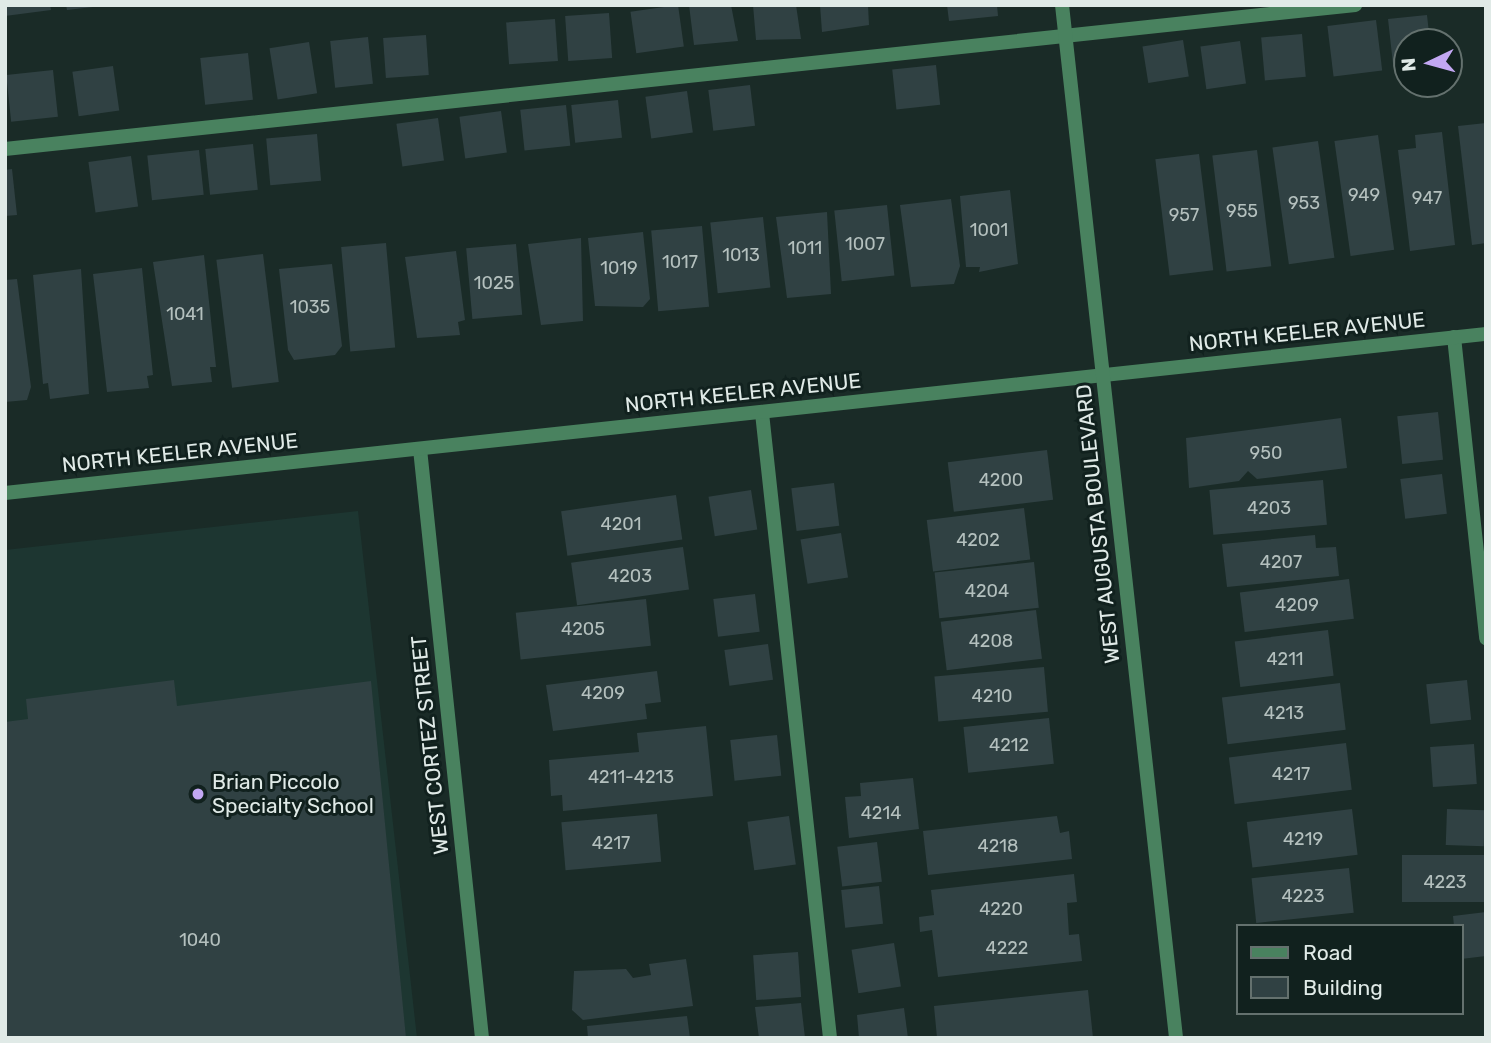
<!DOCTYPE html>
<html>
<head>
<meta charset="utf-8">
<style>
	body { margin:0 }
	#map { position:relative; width:1491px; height:1043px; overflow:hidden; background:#1a2b27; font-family:Rubik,sans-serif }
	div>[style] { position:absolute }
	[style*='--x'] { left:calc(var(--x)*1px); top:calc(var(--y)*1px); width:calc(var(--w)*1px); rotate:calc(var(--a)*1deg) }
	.built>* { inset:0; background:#1d3631 }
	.building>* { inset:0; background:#304143; transform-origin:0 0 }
	.service>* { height:14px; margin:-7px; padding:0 7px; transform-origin:7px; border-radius:7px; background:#49825f }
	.minor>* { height:14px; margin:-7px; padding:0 7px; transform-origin:7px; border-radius:7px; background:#49825f }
	.tertiary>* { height:14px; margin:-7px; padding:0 7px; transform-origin:7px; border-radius:7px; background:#49825f }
	.dots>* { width:19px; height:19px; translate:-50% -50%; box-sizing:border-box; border:4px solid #11211e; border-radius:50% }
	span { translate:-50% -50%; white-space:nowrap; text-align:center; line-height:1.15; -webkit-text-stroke:6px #11211e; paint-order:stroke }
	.number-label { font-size:18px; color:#b4c0be }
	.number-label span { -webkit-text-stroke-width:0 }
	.street-label { font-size:21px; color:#e0eae7 }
	.poi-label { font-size:21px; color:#e0eae7 }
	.left { translate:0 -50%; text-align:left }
	.frame { position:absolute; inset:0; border:7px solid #e0eae7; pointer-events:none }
	.legend { position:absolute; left:1236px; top:924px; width:228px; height:91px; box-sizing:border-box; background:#11211e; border:2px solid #64716e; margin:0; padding:9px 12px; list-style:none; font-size:21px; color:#e0eae7 }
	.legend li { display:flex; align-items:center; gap:14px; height:35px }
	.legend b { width:35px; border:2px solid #64716e }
	.north { position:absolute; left:1393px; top:28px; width:70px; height:70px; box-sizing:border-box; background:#11211e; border:2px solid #64716e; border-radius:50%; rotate:265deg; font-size:19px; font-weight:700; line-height:28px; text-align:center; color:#e0eae7 }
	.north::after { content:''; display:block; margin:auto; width:24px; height:32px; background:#c2a7f2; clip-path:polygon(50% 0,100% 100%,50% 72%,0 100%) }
</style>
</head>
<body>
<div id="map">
	<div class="built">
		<div style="clip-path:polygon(358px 511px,417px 1038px,5px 1038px,5px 550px)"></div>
	</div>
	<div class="building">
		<div style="clip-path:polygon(5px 5px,50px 5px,51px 10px,5px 16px)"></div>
		<div style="clip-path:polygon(66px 5px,93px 5px,93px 7px,67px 10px)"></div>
		<div style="left:678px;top:5px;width:42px;height:48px;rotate:82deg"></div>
		<div style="clip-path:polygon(689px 5px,731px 5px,738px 41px,694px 45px)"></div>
		<div style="clip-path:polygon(753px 5px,796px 5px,801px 39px,756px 40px)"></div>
		<div style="clip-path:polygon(820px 5px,868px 5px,869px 25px,822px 32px)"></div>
		<div style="clip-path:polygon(947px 5px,997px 5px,998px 16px,949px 21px)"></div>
		<div style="left:609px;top:13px;width:45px;height:44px;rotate:86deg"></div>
		<div style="clip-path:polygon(1427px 15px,1430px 42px,1407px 42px,1407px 62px,1393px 64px,1388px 19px)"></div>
		<div style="left:555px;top:19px;width:42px;height:49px;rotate:86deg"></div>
		<div style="left:1376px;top:20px;width:51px;height:49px;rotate:83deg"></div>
		<div style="left:1302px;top:34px;width:43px;height:41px;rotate:85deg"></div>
		<div style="left:426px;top:35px;width:40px;height:43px;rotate:86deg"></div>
		<div style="left:368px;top:37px;width:47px;height:38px;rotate:84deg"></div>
		<div style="left:1183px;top:40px;width:37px;height:41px;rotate:81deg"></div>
		<div style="left:1240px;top:41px;width:43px;height:40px;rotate:82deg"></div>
		<div style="left:309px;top:42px;width:52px;height:40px;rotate:81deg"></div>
		<div style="left:248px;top:53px;width:47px;height:48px;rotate:84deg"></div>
		<div style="left:936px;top:65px;width:40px;height:44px;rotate:84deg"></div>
		<div style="left:113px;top:66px;width:45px;height:41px;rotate:82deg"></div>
		<div style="left:53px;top:70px;width:47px;height:47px;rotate:84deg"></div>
		<div style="left:750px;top:85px;width:41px;height:42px;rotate:83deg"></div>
		<div style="left:687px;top:91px;width:42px;height:42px;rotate:82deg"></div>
		<div style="left:618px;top:100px;width:38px;height:47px;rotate:84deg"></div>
		<div style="left:566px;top:105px;width:41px;height:46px;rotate:84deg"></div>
		<div style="left:501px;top:111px;width:42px;height:42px;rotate:82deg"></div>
		<div style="left:438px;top:118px;width:43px;height:42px;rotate:82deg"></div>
		<div style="clip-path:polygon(1486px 123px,1486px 243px,1472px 245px,1458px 126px)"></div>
		<div style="clip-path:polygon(1442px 132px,1455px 245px,1410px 251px,1398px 150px,1416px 148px,1415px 135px)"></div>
		<div style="left:317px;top:134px;width:47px;height:51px;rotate:85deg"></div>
		<div style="left:1378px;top:135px;width:116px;height:44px;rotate:82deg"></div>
		<div style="left:1318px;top:141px;width:118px;height:46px;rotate:82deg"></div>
		<div style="left:253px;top:144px;width:46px;height:48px;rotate:84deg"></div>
		<div style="left:199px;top:150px;width:45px;height:52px;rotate:84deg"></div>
		<div style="left:1257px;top:150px;width:117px;height:45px;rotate:83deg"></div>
		<div style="left:1199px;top:154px;width:117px;height:44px;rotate:83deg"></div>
		<div style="left:131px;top:156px;width:51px;height:43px;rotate:82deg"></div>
		<div style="clip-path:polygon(12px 169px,17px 215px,5px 216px,5px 170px)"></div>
		<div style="clip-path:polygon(1010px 190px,1018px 264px,979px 272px,980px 267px,966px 267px,960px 196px)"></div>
		<div style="clip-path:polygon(951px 199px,960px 266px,954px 284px,911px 287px,900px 205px)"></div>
		<div style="left:887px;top:205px;width:71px;height:53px;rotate:84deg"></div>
		<div style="clip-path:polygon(827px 212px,831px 294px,787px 298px,776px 217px)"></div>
		<div style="left:763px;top:217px;width:71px;height:53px;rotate:84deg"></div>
		<div style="left:702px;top:226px;width:81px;height:51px;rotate:85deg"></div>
		<div style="clip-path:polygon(643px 232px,650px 299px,643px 307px,595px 306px,588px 238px)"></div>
		<div style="clip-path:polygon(581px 238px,583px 321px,541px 325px,528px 244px)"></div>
		<div style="left:386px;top:243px;width:105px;height:45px;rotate:85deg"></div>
		<div style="left:516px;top:244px;width:71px;height:50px;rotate:85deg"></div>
		<div style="clip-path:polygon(456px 251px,465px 320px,458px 322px,460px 335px,417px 338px,405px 257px)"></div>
		<div style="left:263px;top:254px;width:129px;height:47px;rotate:83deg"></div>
		<div style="clip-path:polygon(204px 255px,216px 367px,210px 367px,212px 382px,172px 386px,153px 262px)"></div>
		<div style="clip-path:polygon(332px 264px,342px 346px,335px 355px,294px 360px,288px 350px,279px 269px)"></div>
		<div style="clip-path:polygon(142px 268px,153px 375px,147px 376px,149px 388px,107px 392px,93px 274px)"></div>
		<div style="clip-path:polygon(81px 269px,89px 394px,50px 399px,48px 383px,43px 384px,33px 275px)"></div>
		<div style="clip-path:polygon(17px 279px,31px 387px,27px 400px,5px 402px,5px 280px)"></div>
		<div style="left:1438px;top:412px;width:48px;height:41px;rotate:84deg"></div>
		<div style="clip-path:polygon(1341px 418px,1347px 468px,1257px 479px,1248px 471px,1239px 481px,1189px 488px,1186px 438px)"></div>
		<div style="left:1047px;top:450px;width:50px;height:100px;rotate:83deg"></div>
		<div style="left:1442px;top:474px;width:40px;height:42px;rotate:83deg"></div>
		<div style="left:1323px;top:480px;width:45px;height:114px;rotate:85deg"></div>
		<div style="left:834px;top:483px;width:43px;height:43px;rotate:83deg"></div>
		<div style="left:751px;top:490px;width:40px;height:43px;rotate:81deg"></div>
		<div style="left:676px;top:495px;width:45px;height:116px;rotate:82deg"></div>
		<div style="left:1024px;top:508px;width:52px;height:98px;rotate:83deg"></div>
		<div style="left:841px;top:533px;width:45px;height:41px;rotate:81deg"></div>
		<div style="clip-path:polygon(1315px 535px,1316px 548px,1336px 547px,1339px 576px,1227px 587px,1222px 544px)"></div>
		<div style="left:683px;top:547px;width:43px;height:113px;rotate:82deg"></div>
		<div style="left:1034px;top:562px;width:46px;height:100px;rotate:84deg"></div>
		<div style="left:1349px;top:579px;width:40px;height:110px;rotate:83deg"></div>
		<div style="left:755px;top:594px;width:38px;height:42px;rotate:83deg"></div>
		<div style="left:646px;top:599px;width:47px;height:131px;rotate:84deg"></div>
		<div style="left:1036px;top:610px;width:49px;height:96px;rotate:83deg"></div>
		<div style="left:1328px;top:630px;width:46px;height:94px;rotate:83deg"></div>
		<div style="left:768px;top:644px;width:36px;height:44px;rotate:82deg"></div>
		<div style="left:1044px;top:667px;width:45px;height:110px;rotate:85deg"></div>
		<div style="clip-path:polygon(657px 671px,661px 702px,645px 704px,647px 719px,553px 731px,546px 685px)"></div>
		<div style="clip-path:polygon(174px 680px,177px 706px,371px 681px,406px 1038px,5px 1038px,5px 722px,28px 719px,26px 699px)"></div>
		<div style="left:1467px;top:680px;width:40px;height:41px;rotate:84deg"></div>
		<div style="left:1340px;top:683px;width:47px;height:119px;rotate:83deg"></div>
		<div style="left:1049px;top:718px;width:46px;height:86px;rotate:84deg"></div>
		<div style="clip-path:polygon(706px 726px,713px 796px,563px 811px,562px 795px,551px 796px,549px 760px,639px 752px,637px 733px)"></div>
		<div style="left:777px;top:735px;width:41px;height:47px;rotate:84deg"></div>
		<div style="left:1346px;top:743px;width:47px;height:118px;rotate:83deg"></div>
		<div style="left:1474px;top:744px;width:40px;height:44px;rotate:86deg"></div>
		<div style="clip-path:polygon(913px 778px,919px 829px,849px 838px,845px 797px,861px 796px,860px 783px)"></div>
		<div style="left:1352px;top:809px;width:46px;height:106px;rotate:83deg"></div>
		<div style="left:1447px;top:809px;width:38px;height:36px;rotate:2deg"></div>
		<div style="left:657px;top:814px;width:48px;height:96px;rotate:85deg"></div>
		<div style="left:789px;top:816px;width:49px;height:42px;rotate:82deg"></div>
		<div style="clip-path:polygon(1057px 816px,1060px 833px,1069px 831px,1072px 859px,928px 875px,923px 831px)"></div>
		<div style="left:877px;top:842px;width:40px;height:40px;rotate:83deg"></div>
		<div style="left:1486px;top:855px;width:47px;height:84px;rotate:90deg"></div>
		<div style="left:1349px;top:868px;width:45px;height:98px;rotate:84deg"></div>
		<div style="clip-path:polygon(1074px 874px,1077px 902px,1067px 903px,1069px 935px,1079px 934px,1082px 961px,938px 977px,932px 930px,920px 932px,919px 917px,934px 915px,931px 890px)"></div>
		<div style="left:879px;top:886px;width:38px;height:38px;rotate:84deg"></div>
		<div style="clip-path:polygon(1486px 912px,1486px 956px,1461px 959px,1461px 926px,1454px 926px,1453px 916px)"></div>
		<div style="left:894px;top:943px;width:44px;height:43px;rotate:81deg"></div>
		<div style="left:798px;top:952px;width:45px;height:45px;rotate:86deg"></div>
		<div style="clip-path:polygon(686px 959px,693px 1006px,583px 1020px,572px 1010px,574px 971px,626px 969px,633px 978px,651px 975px,649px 964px)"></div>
		<div style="clip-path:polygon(1088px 990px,1093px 1038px,937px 1038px,934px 1006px)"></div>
		<div style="clip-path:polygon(801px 1003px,805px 1038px,759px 1038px,755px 1007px)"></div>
		<div style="clip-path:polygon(904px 1008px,908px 1038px,859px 1038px,857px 1015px)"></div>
		<div style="clip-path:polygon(687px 1016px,690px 1038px,588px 1038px,587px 1026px)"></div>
	</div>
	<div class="service">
		<div style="--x:5;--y:149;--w:1358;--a:-6.09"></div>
		<div style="--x:1454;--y:337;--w:303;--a:83.9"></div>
		<div style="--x:762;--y:413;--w:629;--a:83.79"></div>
	</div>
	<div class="minor">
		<div style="--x:420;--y:449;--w:592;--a:83.99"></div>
		<div style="--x:5;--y:493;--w:1490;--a:-6.13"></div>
	</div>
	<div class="tertiary">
		<div style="--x:1062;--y:5;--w:1039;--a:83.7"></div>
	</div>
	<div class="dots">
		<div style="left:198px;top:794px;background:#c2a7f2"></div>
	</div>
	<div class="number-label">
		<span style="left:1364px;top:195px">949</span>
		<span style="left:1427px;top:198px">947</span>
		<span style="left:1304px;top:203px">953</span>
		<span style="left:1242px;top:211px">955</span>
		<span style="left:1184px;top:215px">957</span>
		<span style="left:989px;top:230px">1001</span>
		<span style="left:865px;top:244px">1007</span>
		<span style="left:805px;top:248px">1011</span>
		<span style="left:741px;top:255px">1013</span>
		<span style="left:680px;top:262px">1017</span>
		<span style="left:619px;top:268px">1019</span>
		<span style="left:494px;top:283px">1025</span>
		<span style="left:310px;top:307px">1035</span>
		<span style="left:185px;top:314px">1041</span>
		<span style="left:1266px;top:453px">950</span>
		<span style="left:1001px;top:480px">4200</span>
		<span style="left:1269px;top:508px">4203</span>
		<span style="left:621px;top:524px">4201</span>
		<span style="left:978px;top:540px">4202</span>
		<span style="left:1281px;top:562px">4207</span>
		<span style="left:630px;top:576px">4203</span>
		<span style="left:987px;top:591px">4204</span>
		<span style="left:1297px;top:605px">4209</span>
		<span style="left:583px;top:629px">4205</span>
		<span style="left:991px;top:641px">4208</span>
		<span style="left:1285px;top:659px">4211</span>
		<span style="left:603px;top:693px">4209</span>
		<span style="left:992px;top:696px">4210</span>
		<span style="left:1284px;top:713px">4213</span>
		<span style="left:1009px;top:745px">4212</span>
		<span style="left:1291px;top:774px">4217</span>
		<span style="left:631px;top:777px">4211-4213</span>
		<span style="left:881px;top:813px">4214</span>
		<span style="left:1303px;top:839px">4219</span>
		<span style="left:611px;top:843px">4217</span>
		<span style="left:998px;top:846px">4218</span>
		<span style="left:1445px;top:882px">4223</span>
		<span style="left:1303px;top:896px">4223</span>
		<span style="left:1001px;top:909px">4220</span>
		<span style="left:200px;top:940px">1040</span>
		<span style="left:1007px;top:948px">4222</span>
	</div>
	<div class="street-label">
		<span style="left:1307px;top:332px;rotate:-6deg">NORTH KEELER AVENUE</span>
		<span style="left:743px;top:393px;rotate:-6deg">NORTH KEELER AVENUE</span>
		<span style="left:180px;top:453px;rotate:-6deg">NORTH KEELER AVENUE</span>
		<span style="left:1098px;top:524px;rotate:-96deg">WEST AUGUSTA BOULEVARD</span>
		<span style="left:430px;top:745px;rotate:-96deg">WEST CORTEZ STREET</span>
	</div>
	<div class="poi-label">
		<span class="left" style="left:212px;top:794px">Brian Piccolo<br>Specialty School</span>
	</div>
	<div class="frame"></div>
	<ul class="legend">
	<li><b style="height:9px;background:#49825f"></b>Road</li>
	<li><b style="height:19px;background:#304143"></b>Building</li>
	</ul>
	<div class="north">N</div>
</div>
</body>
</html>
